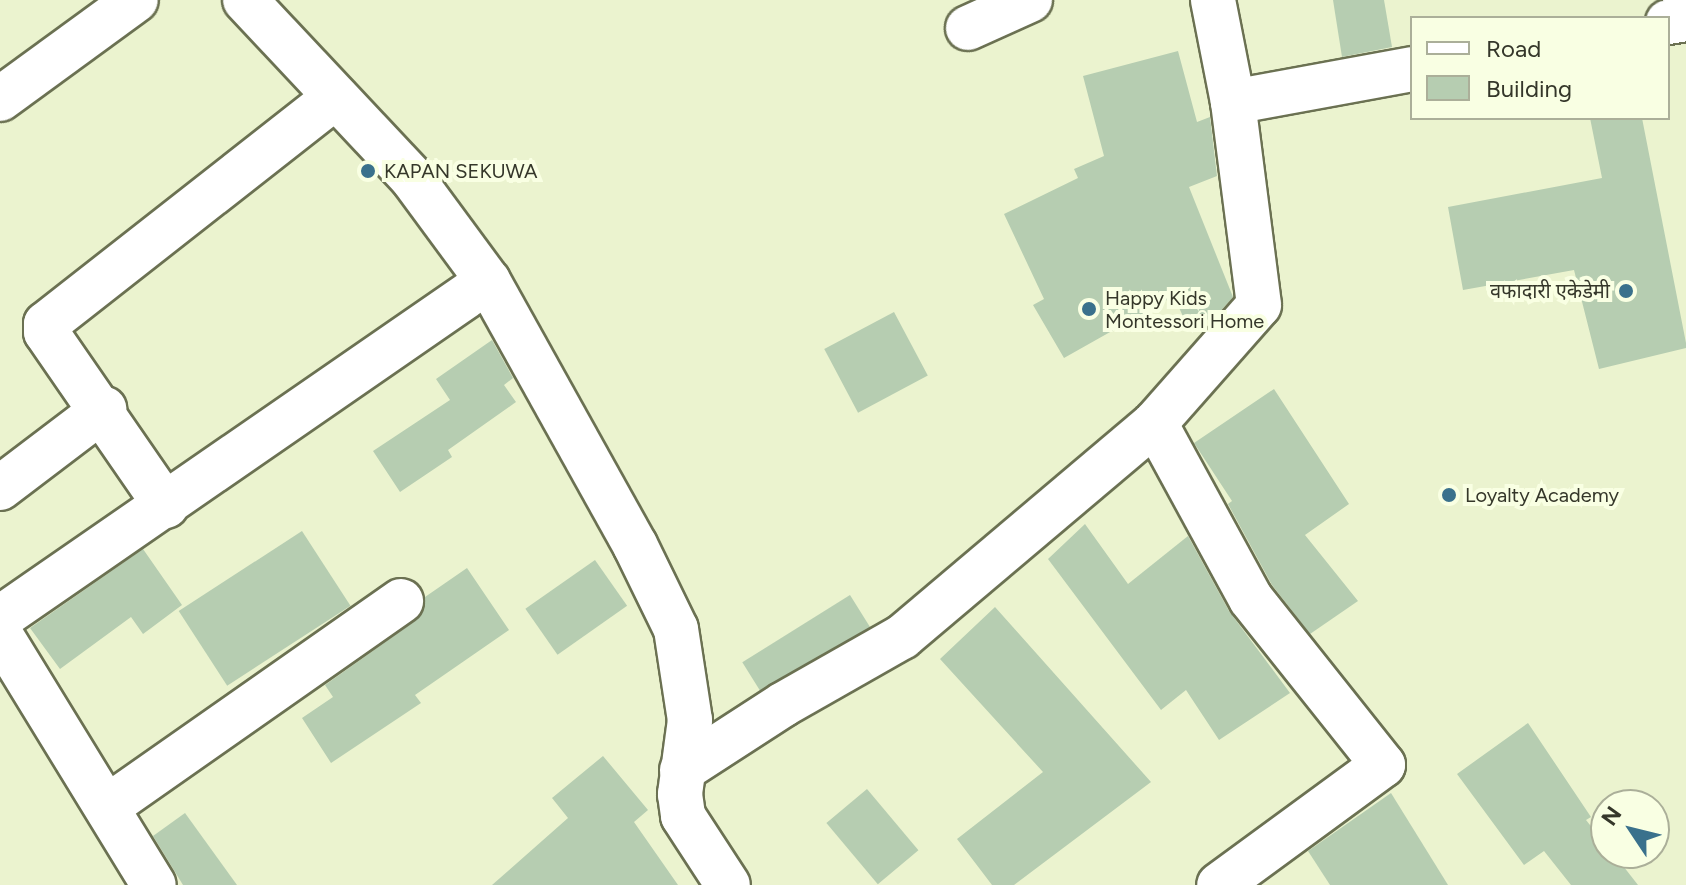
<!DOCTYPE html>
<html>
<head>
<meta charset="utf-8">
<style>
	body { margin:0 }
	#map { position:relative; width:1686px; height:885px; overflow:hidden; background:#ebf3cf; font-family:Figtree,"Noto Sans Devanagari",sans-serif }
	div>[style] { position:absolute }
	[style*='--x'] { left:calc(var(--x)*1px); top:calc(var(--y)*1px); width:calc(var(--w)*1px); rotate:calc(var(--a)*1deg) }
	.building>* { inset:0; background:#b6cdb1; transform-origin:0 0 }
	.roads { filter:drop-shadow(2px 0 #6b7152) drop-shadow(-2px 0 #6b7152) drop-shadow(0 2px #6b7152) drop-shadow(0 -2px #6b7152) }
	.minor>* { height:44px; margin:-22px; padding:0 22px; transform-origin:22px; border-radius:22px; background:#fff }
	.dots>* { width:22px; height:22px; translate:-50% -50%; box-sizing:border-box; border:4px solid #f9ffe3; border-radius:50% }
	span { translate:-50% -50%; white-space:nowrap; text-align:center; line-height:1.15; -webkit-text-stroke:8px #f9ffe3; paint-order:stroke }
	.poi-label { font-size:20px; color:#35372a }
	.left { translate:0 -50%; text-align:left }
	.right { translate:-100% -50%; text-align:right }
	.legend { position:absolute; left:1410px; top:16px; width:260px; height:104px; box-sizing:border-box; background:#f9ffe3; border:2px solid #abaf99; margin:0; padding:10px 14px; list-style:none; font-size:24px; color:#35372a }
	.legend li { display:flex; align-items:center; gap:16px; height:40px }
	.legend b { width:40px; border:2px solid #abaf99 }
	.north { position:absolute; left:1590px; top:789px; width:80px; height:80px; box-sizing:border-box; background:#f9ffe3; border:2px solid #abaf99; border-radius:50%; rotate:305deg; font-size:22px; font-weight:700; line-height:32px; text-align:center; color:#35372a }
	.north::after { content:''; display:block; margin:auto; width:28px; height:36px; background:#3a718c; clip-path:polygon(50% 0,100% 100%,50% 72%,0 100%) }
</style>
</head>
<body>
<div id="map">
	<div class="building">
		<div style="clip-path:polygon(1333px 0,1384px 0,1392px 47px,1342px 57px)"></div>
		<div style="clip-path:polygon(1178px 51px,1197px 122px,1210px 117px,1217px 176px,1189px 187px,1233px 297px,1216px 316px,1188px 328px,1174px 296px,1064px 358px,1033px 305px,1044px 299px,1004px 214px,1078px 178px,1074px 169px,1104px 156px,1083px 76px)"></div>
		<div style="clip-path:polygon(1590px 118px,1642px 118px,1686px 343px,1686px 348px,1599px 369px,1574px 270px,1463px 290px,1448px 207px,1602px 178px)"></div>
		<div style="left:894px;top:312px;width:72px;height:79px;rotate:62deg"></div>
		<div style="clip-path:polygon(492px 340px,513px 378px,504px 385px,516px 402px,448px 450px,452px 457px,400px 492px,373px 451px,450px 400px,436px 379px)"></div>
		<div style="clip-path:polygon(1274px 389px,1349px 504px,1305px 535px,1358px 601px,1310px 634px,1272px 585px,1228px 504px,1232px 501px,1194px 443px)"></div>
		<div style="clip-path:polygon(1085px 524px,1128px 584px,1188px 536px,1229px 611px,1290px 693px,1219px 740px,1186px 690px,1161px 710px,1048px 559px)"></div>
		<div style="left:302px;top:531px;width:89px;height:147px;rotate:57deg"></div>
		<div style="clip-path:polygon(143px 549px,182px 605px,143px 634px,131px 617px,60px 669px,30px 628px)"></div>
		<div style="left:595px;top:560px;width:56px;height:85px;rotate:55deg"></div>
		<div style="clip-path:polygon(467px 568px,509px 630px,415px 695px,421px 703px,331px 763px,302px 718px,333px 697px,325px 685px,415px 621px,425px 597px)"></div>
		<div style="left:850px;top:595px;width:38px;height:127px;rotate:58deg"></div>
		<div style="clip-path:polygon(995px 607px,1151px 782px,1014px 885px,992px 885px,957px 839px,1043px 772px,940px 659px)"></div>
		<div style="clip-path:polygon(1528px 723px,1591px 817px,1586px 820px,1606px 845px,1606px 853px,1613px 853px,1638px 885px,1571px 885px,1544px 851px,1524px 865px,1457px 774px)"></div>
		<div style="clip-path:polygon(603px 756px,648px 810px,634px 822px,678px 885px,492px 885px,568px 818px,552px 798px)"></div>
		<div style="left:867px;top:789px;width:80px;height:53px;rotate:50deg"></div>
		<div style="clip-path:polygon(1391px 793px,1448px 885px,1330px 885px,1308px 851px)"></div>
		<div style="clip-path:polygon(185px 813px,237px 885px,183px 885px,153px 836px)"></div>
	</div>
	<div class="roads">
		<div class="minor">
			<div style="--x:245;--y:0;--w:244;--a:46.8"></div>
			<div style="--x:412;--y:178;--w:128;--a:53.6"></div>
			<div style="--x:488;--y:281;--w:302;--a:60.9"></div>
			<div style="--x:635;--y:545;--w:93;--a:64"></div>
			<div style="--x:676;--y:629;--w:92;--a:81.3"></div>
			<div style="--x:690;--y:720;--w:75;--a:97.7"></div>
			<div style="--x:680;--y:794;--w:22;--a:82"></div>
			<div style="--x:683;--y:816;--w:82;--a:56.9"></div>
			<div style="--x:1668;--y:22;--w:18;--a:-9"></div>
			<div style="--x:968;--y:28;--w:68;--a:-24.3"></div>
			<div style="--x:0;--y:99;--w:168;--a:-36.1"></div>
			<div style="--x:1233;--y:102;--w:182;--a:-10.4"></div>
			<div style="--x:1155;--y:423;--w:200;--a:61.4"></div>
			<div style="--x:1251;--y:599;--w:212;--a:51.5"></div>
			<div style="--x:1383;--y:765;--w:203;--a:143.8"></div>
			<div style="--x:0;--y:488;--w:131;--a:-37.2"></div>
			<div style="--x:166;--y:506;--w:211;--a:-124.6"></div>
			<div style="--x:46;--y:332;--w:8;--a:-90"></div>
			<div style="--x:46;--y:324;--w:368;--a:-38.1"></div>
			<div style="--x:0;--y:618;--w:593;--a:-34.63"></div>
			<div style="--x:0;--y:634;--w:294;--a:58.5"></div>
			<div style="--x:682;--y:770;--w:121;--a:-32.9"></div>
			<div style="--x:784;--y:704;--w:136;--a:-29.6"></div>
			<div style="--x:902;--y:637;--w:331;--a:-40.2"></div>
			<div style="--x:1155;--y:423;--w:157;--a:-48.6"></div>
			<div style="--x:1259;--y:305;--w:205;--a:-97.3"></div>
			<div style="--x:1233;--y:102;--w:104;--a:-101.1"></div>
			<div style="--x:107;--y:807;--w:359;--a:-35"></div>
		</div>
	</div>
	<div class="dots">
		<div style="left:368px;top:171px;background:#3a718c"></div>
		<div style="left:1626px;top:291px;background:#3a718c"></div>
		<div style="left:1089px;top:309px;background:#3a718c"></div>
		<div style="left:1449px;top:495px;background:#3a718c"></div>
	</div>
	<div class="poi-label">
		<span class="left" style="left:384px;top:171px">KAPAN SEKUWA</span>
		<span class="right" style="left:1610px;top:291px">वफादारी एकेडेमी</span>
		<span class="left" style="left:1105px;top:310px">Happy Kids<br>Montessori Home</span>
		<span class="left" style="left:1465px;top:495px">Loyalty Academy</span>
	</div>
	<ul class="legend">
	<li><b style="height:10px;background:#fff"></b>Road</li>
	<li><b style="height:22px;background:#b6cdb1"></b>Building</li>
	</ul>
	<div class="north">N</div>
</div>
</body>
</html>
